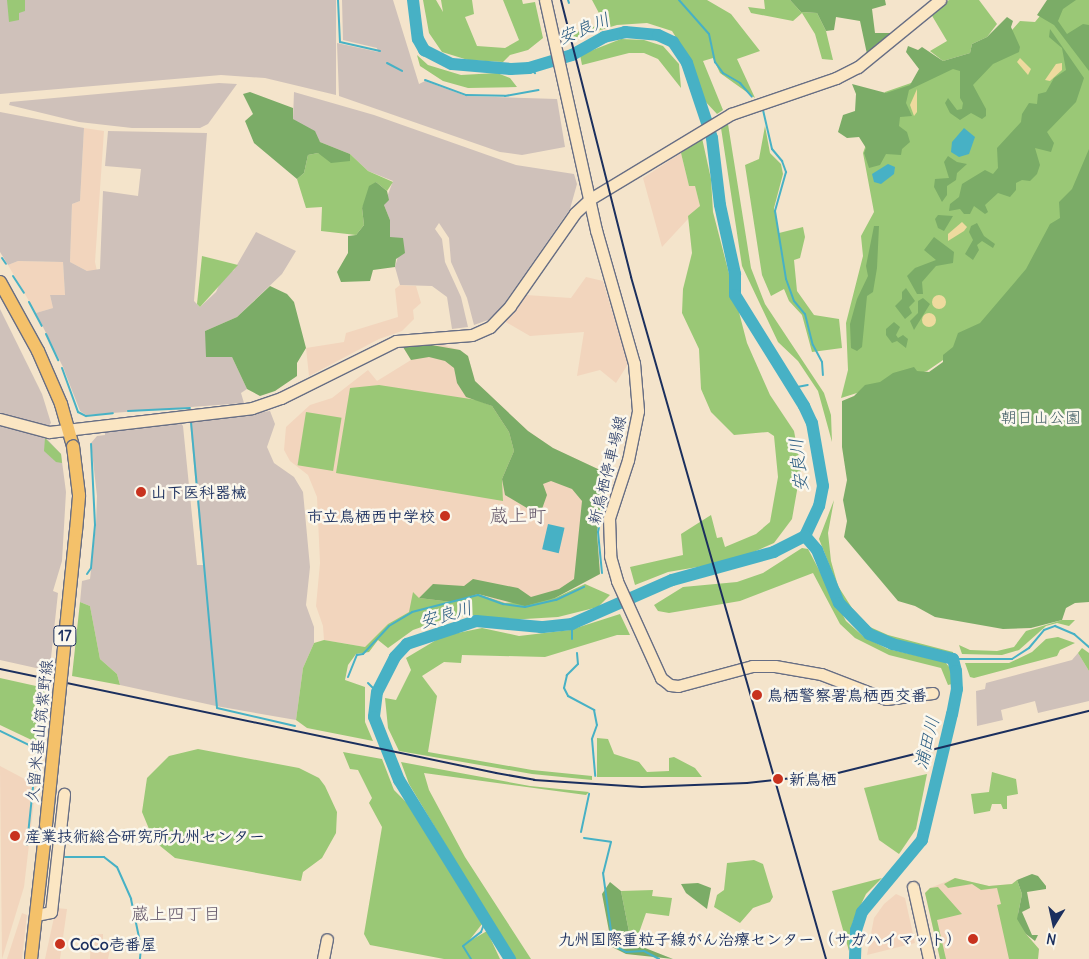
<!DOCTYPE html>
<html>
<head>
<meta charset="utf-8">
<style>
	body { margin:0 }
	#map { position:relative; width:1089px; height:959px; overflow:hidden; background:#f4e4cb; font-family:Delius,"Klee One",sans-serif }
	div>[style] { position:absolute }
	[style*='--x'] { left:calc(var(--x)*1px); top:calc(var(--y)*1px); width:calc(var(--w)*1px); rotate:calc(var(--a)*1deg) }
	.built>* { inset:0; background:#f2d5bd }
	.industrial>* { inset:0; background:#cfc1ba }
	.green>* { inset:0; background:#9ac876; transform-origin:0 0 }
	.forest>* { inset:0; background:#7bac67 }
	.sand>* { inset:0; background:#eeda9e }
	.round { border-radius:50% }
	.water>* { inset:0; background:#47b1c5; transform-origin:0 0 }
	.stream>* { height:2px; margin:-1px; padding:0 1px; transform-origin:1px; border-radius:1px; background:#47b1c5 }
	.river>* { height:12px; margin:-6px; padding:0 6px; transform-origin:6px; border-radius:6px; background:#47b1c5 }
	.roads { filter:drop-shadow(1px 0 #676e84) drop-shadow(-1px 0 #676e84) drop-shadow(0 1px #676e84) drop-shadow(0 -1px #676e84) }
	.secondary>* { height:11px; margin:-5.5px; padding:0 5.5px; transform-origin:5.5px; border-radius:5.5px; background:#fbe6c3 }
	.primary>* { height:12px; margin:-6px; padding:0 6px; transform-origin:6px; border-radius:6px; background:#f4c16a }
	.rail>* { height:2px; margin:-1px; padding:0 1px; transform-origin:1px; border-radius:1px; background:#1b2f5e }
	.bridges { filter:drop-shadow(1px 0 #676e84) drop-shadow(-1px 0 #676e84) drop-shadow(0 1px #676e84) drop-shadow(0 -1px #676e84) }
	.primary-bridge>* { height:12px; margin:-6px; padding:0 6px; transform-origin:6px; border-radius:6px; background:#f4c16a }
	.dots>* { width:14px; height:14px; translate:-50% -50%; box-sizing:border-box; border:2px solid #fbf7ec; border-radius:50% }
	span { translate:-50% -50%; white-space:nowrap; text-align:center; line-height:1.15; -webkit-text-stroke:5px #fbf7ec; paint-order:stroke }
	.shield-label span { padding:1px 4px; background:#fbf7ec; border:1px solid; border-radius:4px; -webkit-text-stroke-width:0 }
	.shield-label { font-size:15px; color:#1b2f5e; font-weight:700 }
	.park-label { font-size:16px; color:#415d65 }
	.street-label { font-size:16px; color:#1b2f5e }
	.poi-label { font-size:16px; color:#1b2f5e; font-weight:700 }
	.left { translate:0 -50%; text-align:left }
	.right { translate:-100% -50%; text-align:right }
	.water-label { font-size:18px; color:#2a5c82; font-style:italic }
	.neighbourhood-label { font-size:18px; color:#685c6e }
	.quarter-label { font-size:19px; color:#685c6e }
	.north { position:absolute; left:1029px; top:899px; width:50px; height:50px; -webkit-text-stroke:4px #fbf7ec; paint-order:stroke; rotate:190deg; font-size:14px; font-weight:700; line-height:20px; text-align:center; color:#1b2f5e }
	.north::after { content:''; display:block; margin:auto; width:18px; height:22px; background:#1b2f5e; clip-path:polygon(50% 0,100% 100%,50% 72%,0 100%) }
</style>
</head>
<body>
<div id="map">
	<div class="built">
		<div style="clip-path:polygon(84px 128px,104px 131px,95px 262px,97px 271px,87px 271px,70px 262px,72px 204px,80px 201px)"></div>
		<div style="clip-path:polygon(681px 153px,689px 186px,695px 186px,700px 206px,662px 247px,643px 178px)"></div>
		<div style="clip-path:polygon(18px 261px,63px 262px,65px 295px,50px 295px,53px 308px,36px 313px,8px 265px)"></div>
		<div style="clip-path:polygon(586px 277px,603px 281px,628px 364px,616px 383px,600px 370px,577px 376px,584px 332px,530px 336px,504px 321px,526px 295px,571px 298px)"></div>
		<div style="clip-path:polygon(400px 285px,416px 286px,421px 303px,413px 310px,414px 319px,402px 331px,379px 339px,309px 376px,306px 348px,344px 342px,346px 333px,398px 317px,395px 289px)"></div>
		<div style="clip-path:polygon(443px 345px,460px 350px,468px 356px,475px 381px,528px 431px,553px 448px,600px 470px,603px 484px,597px 533px,600px 574px,555px 598px,409px 612px,388px 624px,365px 647px,324px 640px,323px 626px,316px 606px,320px 563px,317px 497px,308px 475px,290px 461px,284px 450px,286px 427px,310px 405px,332px 398px,368px 370px,377px 381px,411px 360px,403px 347px)"></div>
		<div style="clip-path:polygon(0 766px,36px 785px,24px 887px,2px 959px)"></div>
		<div style="clip-path:polygon(955px 878px,989px 886px,1012px 884px,1017px 880px,1018px 914px,1026px 934px,1039px 949px,1038px 959px,940px 959px,925px 893px,930px 888px)"></div>
		<div style="clip-path:polygon(896px 894px,905px 898px,915px 943px,867px 955px,874px 918px,884px 904px)"></div>
		<div style="clip-path:polygon(56px 908px,67px 909px,60px 959px,45px 959px)"></div>
		<div style="clip-path:polygon(22px 913px,27px 915px,22px 959px,7px 959px)"></div>
		<div style="clip-path:polygon(103px 934px,103px 940px,112px 940px,108px 959px,90px 959px,91px 935px)"></div>
	</div>
	<div class="industrial">
		<div style="clip-path:polygon(0 0,336px 0,336px 95px,265px 78px,221px 75px,0 94px)"></div>
		<div style="clip-path:polygon(342px 0,393px 0,419px 84px,425px 81px,466px 96px,557px 99px,565px 147px,522px 155px,500px 152px,339px 96px,337px 43px,378px 52px,377px 48px,343px 40px)"></div>
		<div style="clip-path:polygon(219px 83px,237px 84px,208px 124px,200px 128px,132px 128px,79px 122px,9px 105px,10px 102px)"></div>
		<div style="clip-path:polygon(294px 92px,374px 115px,516px 165px,574px 174px,577px 184px,570px 209px,501px 308px,488px 320px,474px 325px,467px 298px,451px 262px,449px 238px,439px 223px,435px 229px,442px 239px,445px 262px,461px 297px,468px 327px,452px 329px,447px 297px,432px 286px,400px 285px,395px 267px,403px 239px,390px 238px,390px 220px,384px 205px,393px 181px,368px 171px,350px 154px,320px 142px,293px 119px)"></div>
		<div style="clip-path:polygon(0 112px,84px 128px,80px 201px,72px 204px,70px 262px,87px 271px,100px 269px,103px 191px,138px 196px,141px 169px,105px 166px,108px 131px,207px 133px,194px 301px,200px 307px,216px 292px,223px 277px,234px 270px,256px 232px,296px 251px,282px 274px,237px 317px,205px 331px,232px 357px,247px 389px,241px 393px,244px 403px,86px 415px,80px 411px,63px 367px,36px 313px,53px 308px,50px 295px,65px 295px,63px 262px,18px 261px,8px 265px,0 252px)"></div>
		<div style="clip-path:polygon(0 309px,42px 394px,51px 423px,47px 428px,0 413px)"></div>
		<div style="clip-path:polygon(270px 411px,275px 424px,267px 447px,274px 463px,294px 477px,303px 492px,310px 567px,306px 605px,314px 627px,314px 643px,303px 668px,296px 720px,216px 706px,120px 685px,117px 674px,100px 659px,90px 606px,80px 602px,82px 581px,90px 579px,96px 525px,97px 496px,91px 443px,97px 436px,105px 435px,105px 431px,180px 422px,183px 426px,197px 565px,203px 565px,190px 422px)"></div>
		<div style="clip-path:polygon(0 425px,47px 439px,61px 454px,66px 492px,62px 561px,53px 591px,58px 593px,50px 667px,45px 670px,0 660px)"></div>
		<div style="clip-path:polygon(1078px 653px,1089px 671px,1089px 701px,1038px 713px,1035px 701px,1001px 710px,1003px 720px,977px 726px,976px 691px,985px 689px,986px 683px,1072px 660px)"></div>
	</div>
	<div class="green">
		<div style="clip-path:polygon(7px 0,25px 0,25px 11px,19px 13px,19px 20px,9px 22px)"></div>
		<div style="clip-path:polygon(423px 0,436px 0,443px 12px,441px 0,472px 0,474px 14px,465px 17px,477px 46px,505px 48px,519px 40px,503px 0,522px 0,523px 4px,535px 2px,543px 38px,528px 50px,510px 55px,503px 62px,468px 60px,442px 52px,429px 33px)"></div>
		<div style="clip-path:polygon(592px 0,707px 0,731px 14px,760px 51px,737px 59px,755px 98px,720px 73px,713px 58px,703px 61px,723px 110px,717px 114px,703px 99px,691px 61px,672px 31px,647px 23px,617px 25px,574px 38px,571px 34px,599px 25px,600px 15px)"></div>
		<div style="clip-path:polygon(764px 0,790px 0,801px 12px,817px 13px,826px 31px,833px 60px,822px 59px,815px 34px,802px 13px,793px 21px,751px 13px,748px 7px,765px 9px)"></div>
		<div style="clip-path:polygon(949px 0,979px 0,997px 24px,987px 37px,972px 44px,970px 53px,943px 61px,930px 51px,947px 41px,931px 14px)"></div>
		<div style="clip-path:polygon(1053px 0,1089px 0,1089px 181px,1052px 240px,962px 347px,927px 371px,841px 398px,848px 370px,846px 323px,863px 256px,861px 236px,874px 212px,863px 153px,885px 92px,989px 56px,1020px 21px,1035px 22px)"></div>
		<div style="clip-path:polygon(621px 39px,644px 40px,663px 46px,679px 64px,681px 88px,658px 59px,644px 53px,629px 53px,582px 65px,580px 55px)"></div>
		<div style="clip-path:polygon(417px 55px,428px 65px,461px 75px,497px 73px,510px 78px,517px 87px,468px 88px,443px 81px,420px 66px)"></div>
		<div style="clip-path:polygon(728px 124px,751px 268px,765px 304px,824px 393px,831px 415px,832px 442px,818px 391px,798px 361px,778px 342px,742px 266px,721px 128px)"></div>
		<div style="clip-path:polygon(765px 126px,770px 153px,781px 164px,783px 174px,774px 208px,779px 233px,803px 227px,805px 237px,800px 258px,794px 260px,797px 291px,814px 315px,839px 319px,842px 348px,812px 352px,802px 315px,789px 301px,784px 289px,771px 296px,762px 275px,745px 165px,759px 159px)"></div>
		<div style="clip-path:polygon(702px 138px,711px 179px,713px 212px,747px 343px,770px 395px,794px 431px,801px 468px,792px 519px,774px 543px,733px 561px,668px 572px,635px 585px,630px 567px,683px 555px,681px 534px,711px 515px,717px 538px,722px 537px,725px 547px,756px 534px,770px 522px,778px 477px,774px 436px,768px 432px,734px 435px,711px 412px,701px 389px,699px 349px,682px 313px,683px 289px,692px 253px,688px 216px,700px 206px,695px 186px,689px 186px,681px 153px)"></div>
		<div style="clip-path:polygon(318px 153px,350px 161px,350px 154px,368px 171px,393px 182px,387px 191px,376px 182px,362px 208px,364px 225px,356px 235px,321px 231px,322px 207px,306px 208px,297px 179px,304px 173px,308px 155px)"></div>
		<div style="clip-path:polygon(202px 256px,238px 265px,200px 307px,197px 304px)"></div>
		<div style="clip-path:polygon(379px 385px,477px 400px,492px 406px,509px 432px,514px 451px,502px 479px,503px 501px,336px 473px,350px 388px)"></div>
		<div style="left:306px;top:412px;width:36px;height:54px;rotate:9deg"></div>
		<div style="clip-path:polygon(45px 438px,61px 454px,62px 463px,56px 462px,44px 451px)"></div>
		<div style="clip-path:polygon(834px 500px,828px 533px,831px 561px,838px 586px,852px 608px,870px 627px,888px 635px,953px 652px,955px 658px,940px 651px,890px 641px,870px 631px,847px 609px,819px 539px)"></div>
		<div style="clip-path:polygon(802px 548px,808px 549px,846px 621px,864px 637px,888px 649px,945px 662px,950px 668px,952px 684px,948px 685px,941px 668px,889px 655px,855px 638px,840px 624px,813px 573px,740px 601px,669px 613px,658px 611px,654px 605px,683px 587px,737px 582px,763px 573px)"></div>
		<div style="clip-path:polygon(585px 584px,610px 595px,598px 607px,558px 617px,506px 620px,470px 615px,444px 619px,413px 630px,388px 648px,378px 640px,369px 652px,356px 654px,348px 665px,345px 680px,365px 687px,365px 722px,373px 741px,307px 728px,296px 720px,303px 668px,314px 643px,324px 640px,365px 647px,388px 624px,409px 612px,413px 592px,419px 598px,452px 602px,478px 594px,505px 603px,555px 598px)"></div>
		<div style="clip-path:polygon(80px 602px,90px 606px,100px 659px,117px 674px,120px 685px,72px 676px)"></div>
		<div style="clip-path:polygon(620px 614px,630px 635px,617px 635px,545px 657px,462px 655px,461px 663px,444px 662px,422px 676px,437px 696px,428px 752px,532px 770px,592px 776px,592px 780px,532px 774px,399px 751px,388px 728px,385px 698px,396px 700px,411px 670px,406px 658px,443px 636px,482px 628px,519px 636px,570px 630px)"></div>
		<div style="clip-path:polygon(1062px 620px,1075px 620px,1069px 626px,1057px 623px,1046px 626px,1019px 650px,1002px 655px,962px 654px,959px 645px,970px 650px,997px 651px,1014px 647px,1026px 631px)"></div>
		<div style="clip-path:polygon(1058px 637px,1075px 643px,1060px 650px,1057px 656px,974px 678px,970px 677px,965px 663px,1009px 663px,1032px 652px,1046px 639px)"></div>
		<div style="clip-path:polygon(1082px 648px,1089px 653px,1089px 671px,1078px 653px)"></div>
		<div style="clip-path:polygon(0 678px,45px 688px,40px 744px,0 725px)"></div>
		<div style="clip-path:polygon(597px 738px,608px 739px,614px 754px,639px 762px,647px 772px,669px 771px,669px 758px,674px 757px,695px 768px,702px 777px,597px 777px)"></div>
		<div style="clip-path:polygon(198px 749px,299px 768px,319px 778px,325px 786px,337px 812px,336px 833px,322px 858px,303px 872px,301px 881px,175px 858px,154px 841px,142px 812px,147px 778px,169px 756px)"></div>
		<div style="clip-path:polygon(343px 752px,382px 759px,394px 790px,407px 803px,482px 924px,468px 942px,487px 931px,500px 959px,444px 959px,370px 945px,364px 934px,382px 827px,369px 803px,372px 798px,358px 770px,350px 769px)"></div>
		<div style="clip-path:polygon(401px 762px,530px 786px,589px 792px,586px 795px,424px 773px,429px 790px,465px 857px,531px 959px,514px 959px,409px 784px)"></div>
		<div style="clip-path:polygon(992px 772px,1016px 779px,1018px 794px,1007px 796px,1007px 809px,1003px 809px,1001px 804px,992px 804px,990px 811px,974px 814px,971px 794px,989px 792px)"></div>
		<div style="clip-path:polygon(927px 774px,916px 829px,899px 854px,879px 840px,864px 788px)"></div>
		<div style="clip-path:polygon(754px 860px,763px 864px,773px 897px,770px 902px,753px 908px,740px 923px,714px 907px,717px 895px,724px 890px,727px 863px)"></div>
		<div style="clip-path:polygon(882px 878px,866px 894px,853px 921px,849px 951px,832px 891px)"></div>
		<div style="clip-path:polygon(955px 878px,989px 886px,1012px 884px,1017px 880px,1022px 894px,1018px 914px,1026px 934px,1039px 949px,1038px 959px,1009px 959px,997px 905px,1001px 904px,997px 888px,981px 890px,972px 884px,948px 888px,944px 884px)"></div>
		<div style="clip-path:polygon(938px 887px,962px 914px,937px 920px,946px 959px,940px 959px,925px 893px,930px 888px)"></div>
		<div style="clip-path:polygon(653px 890px,652px 896px,672px 898px,669px 916px,646px 913px,635px 944px,630px 937px,621px 891px)"></div>
	</div>
	<div class="forest">
		<div style="clip-path:polygon(790px 0,885px 0,886px 5px,872px 9px,875px 33px,891px 33px,867px 54px,860px 21px,836px 17px,834px 30px,826px 31px,817px 13px,801px 12px)"></div>
		<div style="clip-path:polygon(1047px 0,1076px 0,1063px 9px,1058px 21px,1067px 34px,1083px 24px,1089px 25px,1089px 71px,1054px 25px,1037px 15px)"></div>
		<div style="clip-path:polygon(1007px 17px,1013px 21px,1011px 27px,1020px 47px,1019px 52px,993px 64px,973px 85px,986px 109px,986px 116px,982px 119px,971px 113px,960px 120px,950px 113px,945px 103px,948px 98px,957px 110px,962px 109px,963px 103px,960px 98px,960px 71px,953px 69px,909px 90px,906px 103px,912px 116px,900px 117px,899px 126px,907px 132px,910px 142px,902px 149px,901px 155px,886px 154px,880px 165px,869px 168px,864px 153px,866px 148px,859px 137px,847px 138px,838px 132px,843px 115px,855px 111px,856px 94px,852px 84px,886px 93px,910px 85px,919px 69px,906px 52px,908px 46px,918px 50px,922px 47px,943px 61px,970px 53px,972px 44px,987px 37px)"></div>
		<div style="clip-path:polygon(1050px 29px,1084px 78px,1076px 102px,1047px 132px,1054px 143px,1051px 152px,1035px 148px,1040px 165px,1037px 174px,1030px 181px,1022px 180px,1016px 183px,1016px 190px,1010px 197px,998px 193px,985px 205px,988px 212px,985px 214px,974px 206px,970px 214px,964px 214px,960px 209px,949px 211px,950px 204px,959px 197px,962px 184px,985px 170px,993px 174px,998px 168px,997px 148px,1021px 122px,1022px 114px,1029px 103px,1037px 104px,1038px 94px,1046px 92px,1054px 78px,1066px 70px,1062px 48px,1049px 37px)"></div>
		<div style="clip-path:polygon(250px 92px,293px 108px,293px 119px,315px 131px,320px 142px,350px 154px,350px 161px,331px 163px,318px 153px,308px 155px,304px 173px,297px 179px,254px 143px,245px 121px,253px 114px,243px 94px)"></div>
		<div style="clip-path:polygon(1089px 149px,1089px 602px,1075px 603px,1066px 608px,1062px 620px,1031px 628px,1003px 629px,935px 617px,915px 606px,898px 601px,844px 537px,847px 521px,843px 500px,847px 480px,842px 447px,842px 401px,854px 396px,865px 385px,880px 382px,893px 373px,914px 367px,917px 371px,929px 372px,943px 362px,943px 355px,953px 347px,958px 333px,980px 323px,1026px 269px,1050px 224px,1060px 218px,1059px 202px,1072px 189px)"></div>
		<div style="clip-path:polygon(948px 156px,957px 162px,967px 164px,957px 173px,956px 180px,947px 186px,947px 195px,942px 202px,934px 187px,935px 179px,949px 178px,944px 162px)"></div>
		<div style="clip-path:polygon(376px 182px,387px 191px,389px 200px,384px 205px,390px 220px,390px 237px,403px 238px,405px 253px,396px 259px,395px 267px,373px 270px,370px 281px,341px 282px,337px 272px,348px 253px,348px 236px,356px 235px,364px 225px,362px 208px,369px 186px)"></div>
		<div style="clip-path:polygon(938px 215px,953px 216px,944px 231px,938px 228px,935px 219px)"></div>
		<div style="clip-path:polygon(977px 223px,984px 236px,995px 244px,993px 248px,982px 241px,977px 245px,979px 250px,973px 260px,965px 254px,973px 240px,969px 232px,971px 226px)"></div>
		<div style="clip-path:polygon(874px 226px,879px 226px,877px 268px,873px 292px,867px 296px,862px 347px,857px 351px,851px 348px,850px 324px,857px 299px,868px 276px,866px 266px)"></div>
		<div style="clip-path:polygon(934px 237px,954px 252px,953px 263px,936px 266px,922px 282px,923px 294px,917px 294px,907px 276px,915px 268px,936px 260px,924px 250px)"></div>
		<div style="clip-path:polygon(270px 286px,287px 294px,294px 302px,306px 348px,297px 363px,297px 376px,275px 391px,260px 396px,247px 389px,232px 357px,206px 357px,205px 331px,237px 317px)"></div>
		<div style="clip-path:polygon(906px 288px,915px 301px,909px 307px,912px 313px,905px 319px,895px 306px,902px 299px,902px 292px)"></div>
		<div style="clip-path:polygon(923px 298px,930px 304px,914px 330px,910px 321px,918px 313px,918px 301px)"></div>
		<div style="clip-path:polygon(894px 322px,900px 327px,896px 335px,898px 338px,903px 335px,908px 339px,906px 348px,897px 341px,892px 343px,886px 335px,886px 329px)"></div>
		<div style="clip-path:polygon(420px 343px,460px 350px,468px 356px,475px 381px,528px 431px,553px 448px,600px 470px,603px 484px,597px 533px,600px 574px,555px 598px,525px 606px,478px 594px,452px 602px,419px 598px,433px 584px,464px 586px,473px 579px,518px 588px,531px 597px,559px 589px,574px 579px,582px 501px,572px 489px,551px 481px,543px 484px,547px 495px,542px 509px,532px 511px,505px 495px,502px 479px,514px 451px,509px 432px,492px 406px,466px 397px,457px 383px,454px 368px,445px 361px,429px 357px,411px 360px,403px 347px)"></div>
		<div style="clip-path:polygon(1032px 874px,1038px 876px,1046px 886px,1046px 889px,1027px 892px,1030px 908px,1022px 912px,1032px 935px,1038px 935px,1035px 941px,1026px 934px,1017px 919px,1022px 894px,1017px 880px)"></div>
		<div style="clip-path:polygon(610px 882px,621px 891px,630px 937px,635px 944px,673px 959px,626px 954px,612px 947px,602px 894px)"></div>
		<div style="clip-path:polygon(698px 883px,711px 888px,707px 909px,686px 893px,681px 884px)"></div>
	</div>
	<div class="sand">
		<div style="clip-path:polygon(1020px 58px,1031px 69px,1028px 75px,1017px 62px)"></div>
		<div style="clip-path:polygon(1062px 63px,1062px 70px,1050px 81px,1045px 80px,1056px 64px)"></div>
		<div style="clip-path:polygon(917px 89px,917px 112px,914px 116px,910px 105px)"></div>
		<div style="clip-path:polygon(962px 222px,967px 227px,964px 231px,948px 241px,948px 234px)"></div>
		<div class="round" style="left:932px;top:295px;width:14px;height:14px"></div>
		<div class="round" style="left:922px;top:313px;width:14px;height:14px"></div>
	</div>
	<div class="water">
		<div style="clip-path:polygon(964px 128px,975px 137px,969px 154px,959px 157px,951px 152px,952px 142px)"></div>
		<div style="clip-path:polygon(888px 164px,895px 167px,894px 174px,881px 184px,874px 182px,872px 174px)"></div>
		<div style="left:548px;top:524px;width:17px;height:26px;rotate:13deg"></div>
	</div>
	<div class="stream">
		<div style="--x:338;--y:0;--w:42;--a:87.3"></div>
		<div style="--x:340;--y:42;--w:41;--a:12.7"></div>
		<div style="--x:568;--y:0;--w:3;--a:72"></div>
		<div style="--x:679;--y:0;--w:45;--a:48.6"></div>
		<div style="--x:709;--y:34;--w:29;--a:78"></div>
		<div style="--x:715;--y:62;--w:14;--a:54"></div>
		<div style="--x:723;--y:73;--w:20;--a:30"></div>
		<div style="--x:740;--y:83;--w:18;--a:49"></div>
		<div style="--x:387;--y:63;--w:17;--a:28"></div>
		<div style="--x:529;--y:68;--w:8;--a:40"></div>
		<div style="--x:425;--y:80;--w:44;--a:20.1"></div>
		<div style="--x:466;--y:95;--w:39;--a:1"></div>
		<div style="--x:505;--y:96;--w:34;--a:-10"></div>
		<div style="--x:763;--y:110;--w:40;--a:77"></div>
		<div style="--x:772;--y:149;--w:16;--a:50"></div>
		<div style="--x:782;--y:161;--w:12;--a:70"></div>
		<div style="--x:786;--y:172;--w:41;--a:105.8"></div>
		<div style="--x:775;--y:211;--w:69;--a:80.8"></div>
		<div style="--x:786;--y:279;--w:23;--a:70"></div>
		<div style="--x:794;--y:301;--w:17;--a:50"></div>
		<div style="--x:805;--y:314;--w:32;--a:76"></div>
		<div style="--x:813;--y:345;--w:19;--a:62"></div>
		<div style="--x:822;--y:362;--w:13;--a:86"></div>
		<div style="--x:2;--y:258;--w:7;--a:56"></div>
		<div style="--x:13;--y:276;--w:20;--a:57"></div>
		<div style="--x:29;--y:302;--w:27;--a:62"></div>
		<div style="--x:46;--y:334;--w:29;--a:65"></div>
		<div style="--x:62;--y:368;--w:47;--a:70"></div>
		<div style="--x:78;--y:412;--w:9;--a:27"></div>
		<div style="--x:86;--y:416;--w:27;--a:-6"></div>
		<div style="--x:792;--y:388;--w:16;--a:-11"></div>
		<div style="--x:128;--y:411;--w:62;--a:-2.8"></div>
		<div style="--x:191;--y:422;--w:287;--a:84.8"></div>
		<div style="--x:217;--y:708;--w:80;--a:13"></div>
		<div style="--x:602;--y:573;--w:41;--a:-95.6"></div>
		<div style="--x:598;--y:532;--w:46;--a:-78.7"></div>
		<div style="--x:607;--y:487;--w:14;--a:-90"></div>
		<div style="--x:87;--y:574;--w:7;--a:-56"></div>
		<div style="--x:91;--y:568;--w:43;--a:-84.7"></div>
		<div style="--x:95;--y:525;--w:81;--a:-92.8"></div>
		<div style="--x:572;--y:624;--w:15;--a:90"></div>
		<div style="--x:577;--y:653;--w:11;--a:85"></div>
		<div style="--x:578;--y:664;--w:16;--a:135"></div>
		<div style="--x:567;--y:675;--w:13;--a:103"></div>
		<div style="--x:564;--y:688;--w:9;--a:63"></div>
		<div style="--x:568;--y:696;--w:30;--a:28"></div>
		<div style="--x:594;--y:710;--w:15;--a:79"></div>
		<div style="--x:597;--y:725;--w:15;--a:110"></div>
		<div style="--x:592;--y:739;--w:37;--a:85"></div>
		<div style="--x:953;--y:659;--w:59;--a:0"></div>
		<div style="--x:1012;--y:659;--w:20;--a:-33"></div>
		<div style="--x:1029;--y:648;--w:23;--a:-50"></div>
		<div style="--x:1044;--y:630;--w:12;--a:-20"></div>
		<div style="--x:1055;--y:626;--w:21;--a:23"></div>
		<div style="--x:1074;--y:634;--w:20;--a:41"></div>
		<div style="--x:348;--y:677;--w:24;--a:-68"></div>
		<div style="--x:357;--y:655;--w:6;--a:-9"></div>
		<div style="--x:363;--y:654;--w:38;--a:-47"></div>
		<div style="--x:389;--y:626;--w:27;--a:-31"></div>
		<div style="--x:412;--y:612;--w:68;--a:-14.4"></div>
		<div style="--x:478;--y:595;--w:27;--a:20"></div>
		<div style="--x:503;--y:604;--w:22;--a:8"></div>
		<div style="--x:525;--y:607;--w:32;--a:-13"></div>
		<div style="--x:556;--y:600;--w:31;--a:-25"></div>
		<div style="--x:368;--y:683;--w:13;--a:45"></div>
		<div style="--x:0;--y:731;--w:41;--a:25.9"></div>
		<div style="--x:37;--y:749;--w:96;--a:96"></div>
		<div style="--x:581;--y:832;--w:39;--a:-78"></div>
		<div style="--x:584;--y:838;--w:27;--a:8"></div>
		<div style="--x:611;--y:842;--w:32;--a:104"></div>
		<div style="--x:603;--y:873;--w:73;--a:82.1"></div>
		<div style="--x:613;--y:945;--w:15;--a:28"></div>
		<div style="--x:626;--y:952;--w:18;--a:-3"></div>
		<div style="--x:644;--y:951;--w:17;--a:28"></div>
		<div style="--x:65;--y:857;--w:39;--a:0"></div>
		<div style="--x:104;--y:857;--w:16;--a:38"></div>
		<div style="--x:117;--y:867;--w:35;--a:66"></div>
		<div style="--x:131;--y:899;--w:49;--a:78.2"></div>
		<div style="--x:141;--y:947;--w:12;--a:95"></div>
		<div style="--x:471;--y:959;--w:15;--a:-122"></div>
		<div style="--x:463;--y:946;--w:23;--a:-38"></div>
		<div style="--x:481;--y:932;--w:14;--a:-69"></div>
	</div>
	<div class="river">
		<div style="--x:413;--y:0;--w:39;--a:83"></div>
		<div style="--x:418;--y:39;--w:13;--a:61"></div>
		<div style="--x:424;--y:50;--w:31;--a:27"></div>
		<div style="--x:452;--y:64;--w:59;--a:4.8"></div>
		<div style="--x:511;--y:69;--w:18;--a:-3"></div>
		<div style="--x:529;--y:68;--w:45;--a:-16.8"></div>
		<div style="--x:572;--y:55;--w:37;--a:-29"></div>
		<div style="--x:604;--y:37;--w:22;--a:-13"></div>
		<div style="--x:625;--y:32;--w:33;--a:5"></div>
		<div style="--x:658;--y:35;--w:17;--a:25"></div>
		<div style="--x:673;--y:42;--w:25;--a:56"></div>
		<div style="--x:687;--y:63;--w:79;--a:71.6"></div>
		<div style="--x:712;--y:138;--w:67;--a:83.2"></div>
		<div style="--x:720;--y:205;--w:71;--a:77.7"></div>
		<div style="--x:735;--y:274;--w:21;--a:90"></div>
		<div style="--x:735;--y:295;--w:131;--a:58.1"></div>
		<div style="--x:804;--y:406;--w:19;--a:65"></div>
		<div style="--x:812;--y:423;--w:64;--a:80.1"></div>
		<div style="--x:823;--y:486;--w:20;--a:101"></div>
		<div style="--x:819;--y:506;--w:33;--a:115"></div>
		<div style="--x:805;--y:536;--w:35;--a:153"></div>
		<div style="--x:774;--y:552;--w:106;--a:164.6"></div>
		<div style="--x:672;--y:580;--w:109;--a:156.3"></div>
		<div style="--x:572;--y:624;--w:31;--a:174"></div>
		<div style="--x:541;--y:627;--w:65;--a:-174.7"></div>
		<div style="--x:476;--y:621;--w:73;--a:161.6"></div>
		<div style="--x:407;--y:644;--w:18;--a:133"></div>
		<div style="--x:395;--y:657;--w:39;--a:117"></div>
		<div style="--x:377;--y:692;--w:25;--a:97"></div>
		<div style="--x:374;--y:717;--w:68;--a:68.4"></div>
		<div style="--x:399;--y:780;--w:211;--a:58.2"></div>
		<div style="--x:805;--y:536;--w:18;--a:49"></div>
		<div style="--x:817;--y:550;--w:57;--a:67.5"></div>
		<div style="--x:839;--y:603;--w:43;--a:45.9"></div>
		<div style="--x:869;--y:634;--w:25;--a:23"></div>
		<div style="--x:892;--y:644;--w:63;--a:13.8"></div>
		<div style="--x:953;--y:659;--w:12;--a:76"></div>
		<div style="--x:956;--y:671;--w:18;--a:87"></div>
		<div style="--x:957;--y:689;--w:25;--a:101"></div>
		<div style="--x:952;--y:714;--w:130;--a:103.4"></div>
		<div style="--x:922;--y:840;--w:94;--a:129.8"></div>
		<div style="--x:862;--y:912;--w:19;--a:108"></div>
		<div style="--x:856;--y:930;--w:29;--a:92"></div>
	</div>
	<div class="roads">
		<div class="secondary">
			<div style="--x:545;--y:0;--w:236;--a:77.5"></div>
			<div style="--x:596;--y:230;--w:138;--a:74.1"></div>
			<div style="--x:634;--y:363;--w:48;--a:85.2"></div>
			<div style="--x:638;--y:411;--w:50;--a:101.5"></div>
			<div style="--x:628;--y:460;--w:61;--a:108.1"></div>
			<div style="--x:609;--y:518;--w:38;--a:88"></div>
			<div style="--x:610;--y:556;--w:26;--a:74"></div>
			<div style="--x:617;--y:581;--w:107;--a:65.6"></div>
			<div style="--x:661;--y:678;--w:11;--a:38"></div>
			<div style="--x:670;--y:685;--w:8;--a:7"></div>
			<div style="--x:678;--y:686;--w:77;--a:-15.1"></div>
			<div style="--x:752;--y:666;--w:23;--a:0"></div>
			<div style="--x:775;--y:666;--w:47;--a:9.9"></div>
			<div style="--x:821;--y:674;--w:70;--a:21"></div>
			<div style="--x:886;--y:699;--w:47;--a:-7.3"></div>
			<div style="--x:0;--y:419;--w:51;--a:14.9"></div>
			<div style="--x:49;--y:432;--w:204;--a:-6.7"></div>
			<div style="--x:252;--y:408;--w:31;--a:-19"></div>
			<div style="--x:281;--y:398;--w:128;--a:-26.4"></div>
			<div style="--x:396;--y:341;--w:76;--a:-4.5"></div>
			<div style="--x:472;--y:335;--w:20;--a:-24"></div>
			<div style="--x:490;--y:327;--w:29;--a:-46"></div>
			<div style="--x:510;--y:306;--w:113;--a:-55"></div>
			<div style="--x:575;--y:213;--w:21;--a:-43"></div>
			<div style="--x:590;--y:199;--w:165;--a:-31.1"></div>
			<div style="--x:731;--y:114;--w:111;--a:-18.9"></div>
			<div style="--x:836;--y:78;--w:25;--a:-27"></div>
			<div style="--x:858;--y:67;--w:106;--a:-39.3"></div>
			<div style="--x:913;--y:887;--w:74;--a:77.5"></div>
			<div style="--x:36;--y:915;--w:15;--a:-11"></div>
			<div style="--x:51;--y:912;--w:119;--a:-83.7"></div>
			<div style="--x:323;--y:959;--w:20;--a:-79"></div>
		</div>
		<div class="primary">
			<div style="--x:0;--y:282;--w:79;--a:61.2"></div>
			<div style="--x:38;--y:351;--w:58;--a:66.5"></div>
			<div style="--x:61;--y:404;--w:44;--a:74.1"></div>
			<div style="--x:31;--y:959;--w:135;--a:-83.6"></div>
		</div>
	</div>
	<div class="rail">
		<div style="--x:561;--y:0;--w:286;--a:75.8"></div>
		<div style="--x:631;--y:277;--w:709;--a:74.04"></div>
		<div style="--x:0;--y:669;--w:507;--a:11.84"></div>
		<div style="--x:496;--y:773;--w:39;--a:10"></div>
		<div style="--x:534;--y:780;--w:108;--a:3.7"></div>
		<div style="--x:642;--y:787;--w:105;--a:-2.2"></div>
		<div style="--x:747;--y:783;--w:92;--a:-6.3"></div>
		<div style="--x:838;--y:773;--w:259;--a:-13.9"></div>
	</div>
	<div class="bridges">
		<div class="primary-bridge">
			<div style="--x:46;--y:825;--w:296;--a:-84.2"></div>
			<div style="--x:76;--y:531;--w:36;--a:-85"></div>
			<div style="--x:79;--y:495;--w:49;--a:-97"></div>
		</div>
	</div>
	<div class="dots">
		<div style="left:141px;top:492px;background:#c8321e"></div>
		<div style="left:445px;top:516px;background:#c8321e"></div>
		<div style="left:757px;top:695px;background:#c8321e"></div>
		<div style="left:778px;top:779px;background:#c8321e"></div>
		<div style="left:15px;top:836px;background:#c8321e"></div>
		<div style="left:973px;top:939px;background:#c8321e"></div>
		<div style="left:60px;top:944px;background:#c8321e"></div>
	</div>
	<div class="shield-label">
		<span style="left:65px;top:636px">17</span>
	</div>
	<div class="park-label">
		<span style="left:1041px;top:417px">朝日山公園</span>
	</div>
	<div class="street-label">
		<span style="left:607px;top:470px;rotate:-76deg">新鳥栖停車場線</span>
		<span style="left:39px;top:731px;rotate:-84deg">久留米基山筑紫野線</span>
	</div>
	<div class="poi-label">
		<span class="left" style="left:151px;top:492px">山下医科器械</span>
		<span class="right" style="left:435px;top:516px">市立鳥栖西中学校</span>
		<span class="left" style="left:767px;top:695px">鳥栖警察署鳥栖西交番</span>
		<span class="left" style="left:789px;top:779px">新鳥栖</span>
		<span class="left" style="left:25px;top:836px">産業技術総合研究所九州センター</span>
		<span class="right" style="left:962px;top:939px">九州国際重粒子線がん治療センター （サガハイマット）</span>
		<span class="left" style="left:70px;top:944px">CoCo壱番屋</span>
	</div>
	<div class="water-label">
		<span style="left:584px;top:29px;rotate:-22deg">安良川</span>
		<span style="left:799px;top:465px;rotate:-96deg">安良川</span>
		<span style="left:446px;top:615px;rotate:-16deg">安良川</span>
		<span style="left:927px;top:743px;rotate:-76deg">浦田川</span>
	</div>
	<div class="neighbourhood-label">
		<span style="left:176px;top:914px">蔵上四丁目</span>
	</div>
	<div class="quarter-label">
		<span style="left:518px;top:516px">蔵上町</span>
	</div>
	<div class="north">N</div>
</div>
</body>
</html>
